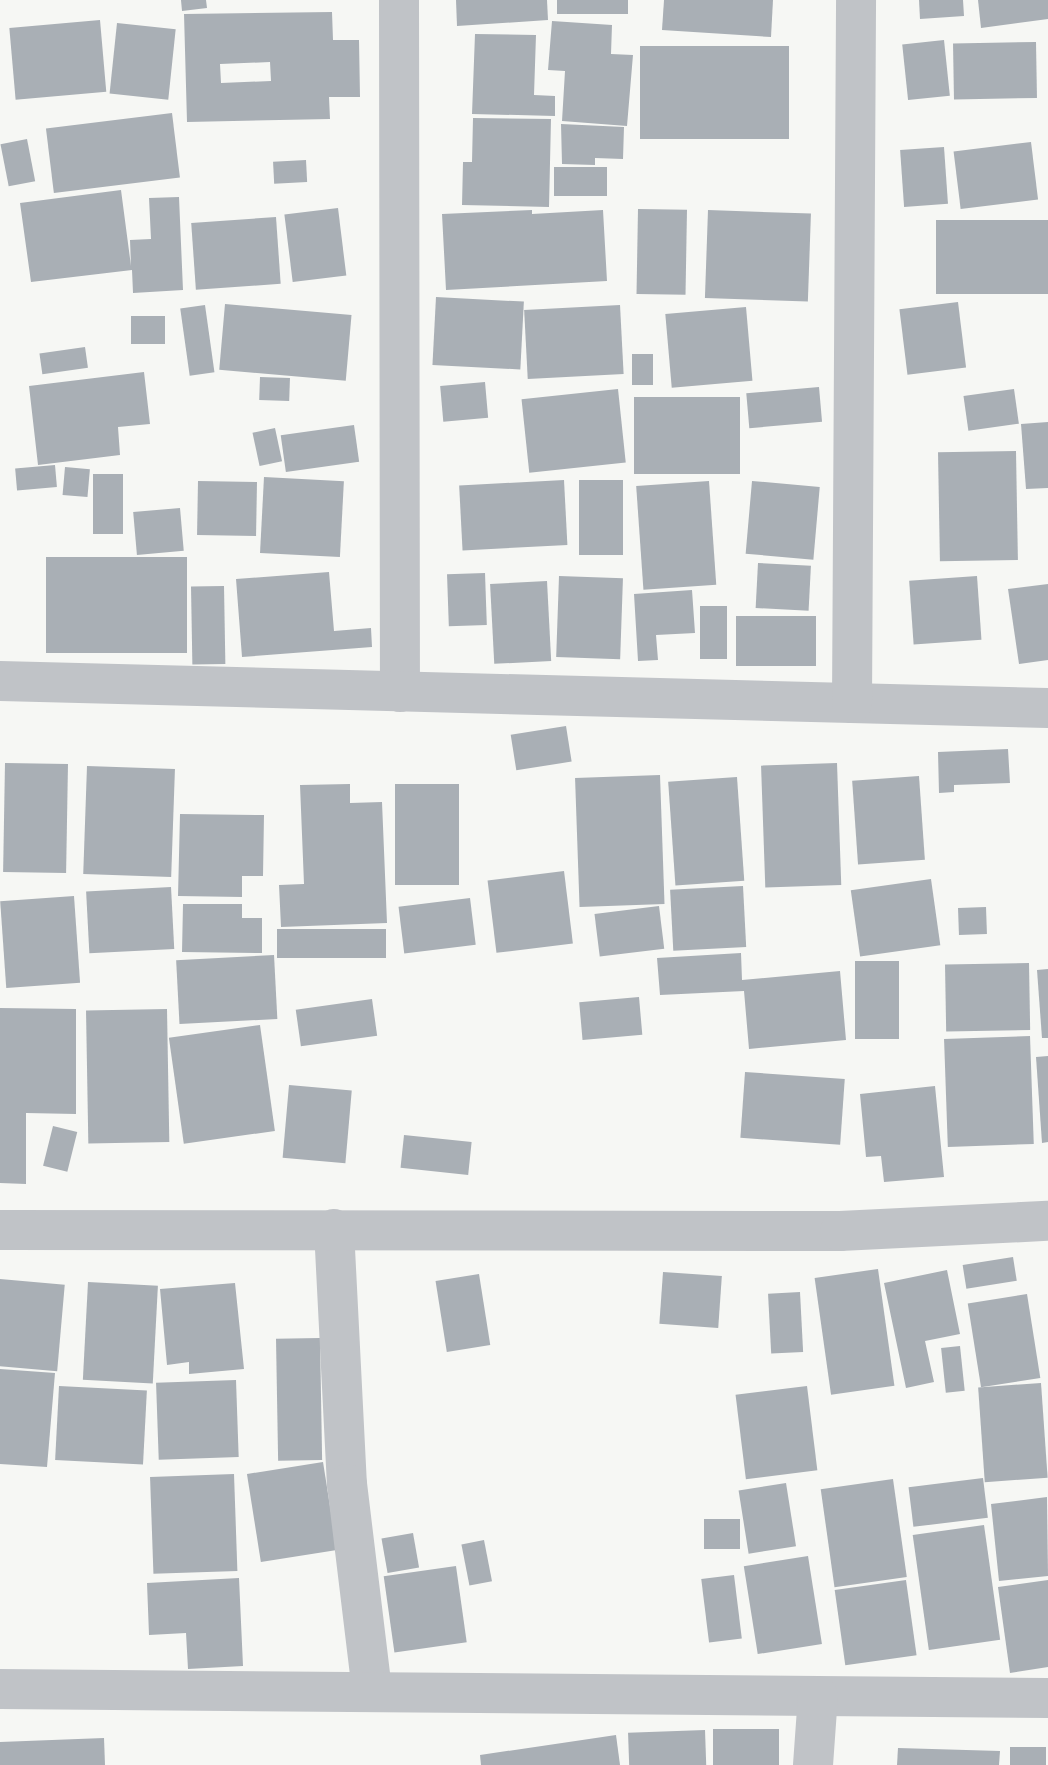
<!DOCTYPE html>
<html>
<head>
<meta charset="utf-8">
<style>
	body { margin:0 }
	#map { position:relative; width:1048px; height:1765px; overflow:hidden; background:#f6f7f4; font-family:"Noto Sans",sans-serif }
	div>[style] { position:absolute }
	[style*='--x'] { left:calc(var(--x)*1px); top:calc(var(--y)*1px); width:calc(var(--w)*1px); rotate:calc(var(--a)*1deg) }
	.building>* { inset:0; background:#a9afb5; transform-origin:0 0 }
	.minor>* { height:40px; margin:-20px; padding:0 20px; transform-origin:20px; border-radius:20px; background:#c0c3c7 }
	span { translate:-50% -50%; white-space:nowrap; text-align:center; line-height:1.15; -webkit-text-stroke:10px #fff; paint-order:stroke }
</style>
</head>
<body>
<div id="map">
	<div class="building">
		<div style="clip-path:polygon(181px 0,206px 0,207px 8px,182px 11px)"></div>
		<div style="clip-path:polygon(456px 0,547px 0,548px 20px,457px 26px)"></div>
		<div style="left:557px;top:0;width:71px;height:14px"></div>
		<div style="clip-path:polygon(664px 0,773px 0,771px 37px,662px 30px)"></div>
		<div style="clip-path:polygon(919px 0,963px 0,964px 16px,920px 19px)"></div>
		<div style="clip-path:polygon(978px 0,1048px 0,1048px 19px,981px 28px)"></div>
		<div style="clip-path:polygon(evenodd,332px 12px,333px 40px,359px 40px,360px 97px,329px 97px,330px 119px,187px 122px,184px 14px,332px 12px,270px 62px,271px 81px,221px 83px,220px 64px,270px 62px)"></div>
		<div style="left:100px;top:20px;width:72px;height:91px;rotate:85deg"></div>
		<div style="clip-path:polygon(552px 21px,612px 25px,611px 54px,633px 55px,627px 126px,562px 121px,565px 71px,548px 70px)"></div>
		<div style="left:117px;top:23px;width:59px;height:71px;rotate:6deg"></div>
		<div style="clip-path:polygon(475px 34px,536px 35px,534px 95px,555px 96px,555px 116px,472px 114px)"></div>
		<div style="left:944px;top:40px;width:56px;height:42px;rotate:84deg"></div>
		<div style="left:1036px;top:42px;width:56px;height:83px;rotate:89deg"></div>
		<div style="left:640px;top:46px;width:149px;height:93px"></div>
		<div style="left:172px;top:113px;width:65px;height:127px;rotate:83deg"></div>
		<div style="clip-path:polygon(473px 118px,551px 119px,549px 207px,462px 205px,463px 162px,472px 162px)"></div>
		<div style="clip-path:polygon(561px 124px,624px 127px,623px 159px,595px 158px,595px 165px,562px 164px)"></div>
		<div style="left:27px;top:139px;width:43px;height:27px;rotate:79deg"></div>
		<div style="left:1031px;top:142px;width:58px;height:78px;rotate:83deg"></div>
		<div style="left:944px;top:147px;width:57px;height:44px;rotate:86deg"></div>
		<div style="left:306px;top:160px;width:22px;height:33px;rotate:87deg"></div>
		<div style="left:554px;top:167px;width:53px;height:29px"></div>
		<div style="clip-path:polygon(121px 190px,131px 266px,130px 240px,151px 239px,149px 198px,179px 197px,183px 290px,133px 293px,132px 270px,31px 282px,20px 203px)"></div>
		<div style="left:338px;top:208px;width:68px;height:54px;rotate:83deg"></div>
		<div style="left:638px;top:209px;width:49px;height:85px;rotate:1deg"></div>
		<div style="clip-path:polygon(532px 210px,532px 214px,603px 210px,607px 281px,446px 290px,442px 214px)"></div>
		<div style="left:708px;top:210px;width:103px;height:88px;rotate:2deg"></div>
		<div style="left:276px;top:217px;width:67px;height:85px;rotate:86deg"></div>
		<div style="left:1048px;top:220px;width:74px;height:112px;rotate:90deg"></div>
		<div style="left:436px;top:297px;width:88px;height:68px;rotate:3deg"></div>
		<div style="left:958px;top:302px;width:66px;height:59px;rotate:83deg"></div>
		<div style="left:225px;top:304px;width:127px;height:66px;rotate:5deg"></div>
		<div style="left:205px;top:305px;width:68px;height:25px;rotate:82deg"></div>
		<div style="left:620px;top:305px;width:69px;height:96px;rotate:87deg"></div>
		<div style="left:746px;top:307px;width:74px;height:81px;rotate:85deg"></div>
		<div style="left:165px;top:316px;width:28px;height:34px;rotate:90deg"></div>
		<div style="left:85px;top:347px;width:21px;height:46px;rotate:82deg"></div>
		<div style="left:632px;top:354px;width:21px;height:31px"></div>
		<div style="clip-path:polygon(144px 372px,150px 424px,118px 427px,120px 455px,38px 465px,29px 386px)"></div>
		<div style="left:260px;top:377px;width:30px;height:23px;rotate:2deg"></div>
		<div style="left:485px;top:382px;width:36px;height:45px;rotate:85deg"></div>
		<div style="left:819px;top:387px;width:35px;height:73px;rotate:85deg"></div>
		<div style="left:618px;top:389px;width:74px;height:97px;rotate:84deg"></div>
		<div style="left:1014px;top:389px;width:35px;height:51px;rotate:82deg"></div>
		<div style="left:634px;top:397px;width:106px;height:77px"></div>
		<div style="clip-path:polygon(1048px 422px,1048px 488px,1026px 489px,1021px 424px)"></div>
		<div style="left:354px;top:425px;width:37px;height:74px;rotate:82deg"></div>
		<div style="left:275px;top:428px;width:34px;height:23px;rotate:78deg"></div>
		<div style="left:1016px;top:451px;width:109px;height:78px;rotate:89deg"></div>
		<div style="left:55px;top:465px;width:22px;height:40px;rotate:85deg"></div>
		<div style="left:65px;top:467px;width:25px;height:28px;rotate:5deg"></div>
		<div style="left:93px;top:474px;width:30px;height:60px"></div>
		<div style="left:264px;top:477px;width:80px;height:76px;rotate:3deg"></div>
		<div style="left:564px;top:480px;width:65px;height:105px;rotate:87deg"></div>
		<div style="left:579px;top:480px;width:44px;height:75px"></div>
		<div style="left:198px;top:481px;width:59px;height:54px;rotate:1deg"></div>
		<div style="left:709px;top:481px;width:104px;height:73px;rotate:86deg"></div>
		<div style="left:752px;top:481px;width:68px;height:73px;rotate:5deg"></div>
		<div style="left:180px;top:508px;width:43px;height:47px;rotate:85deg"></div>
		<div style="left:187px;top:557px;width:96px;height:141px;rotate:90deg"></div>
		<div style="left:758px;top:563px;width:53px;height:45px;rotate:3deg"></div>
		<div style="clip-path:polygon(329px 572px,334px 631px,371px 628px,372px 647px,242px 657px,236px 579px)"></div>
		<div style="left:485px;top:573px;width:52px;height:38px;rotate:88deg"></div>
		<div style="left:559px;top:576px;width:64px;height:81px;rotate:2deg"></div>
		<div style="left:977px;top:576px;width:64px;height:68px;rotate:86deg"></div>
		<div style="left:547px;top:581px;width:80px;height:57px;rotate:87deg"></div>
		<div style="clip-path:polygon(1048px 584px,1048px 660px,1019px 664px,1008px 589px)"></div>
		<div style="left:224px;top:586px;width:78px;height:33px;rotate:89deg"></div>
		<div style="clip-path:polygon(692px 590px,695px 633px,656px 635px,658px 660px,638px 661px,634px 594px)"></div>
		<div style="left:700px;top:606px;width:27px;height:53px"></div>
		<div style="left:816px;top:616px;width:50px;height:80px;rotate:90deg"></div>
		<div style="left:566px;top:726px;width:36px;height:56px;rotate:81deg"></div>
		<div style="clip-path:polygon(1008px 749px,1010px 783px,954px 785px,954px 792px,939px 793px,938px 752px)"></div>
		<div style="left:5px;top:763px;width:63px;height:109px;rotate:1deg"></div>
		<div style="left:837px;top:763px;width:122px;height:76px;rotate:88deg"></div>
		<div style="left:87px;top:766px;width:88px;height:108px;rotate:2deg"></div>
		<div style="left:660px;top:775px;width:129px;height:85px;rotate:88deg"></div>
		<div style="left:919px;top:776px;width:84px;height:67px;rotate:86deg"></div>
		<div style="left:737px;top:777px;width:104px;height:69px;rotate:86deg"></div>
		<div style="clip-path:polygon(350px 784px,350px 803px,382px 802px,387px 923px,281px 927px,279px 885px,304px 884px,300px 785px)"></div>
		<div style="left:395px;top:784px;width:64px;height:101px"></div>
		<div style="clip-path:polygon(180px 814px,264px 815px,263px 876px,242px 876px,242px 897px,178px 896px)"></div>
		<div style="left:564px;top:871px;width:73px;height:77px;rotate:83deg"></div>
		<div style="left:931px;top:879px;width:67px;height:81px;rotate:82deg"></div>
		<div style="left:743px;top:886px;width:61px;height:73px;rotate:87deg"></div>
		<div style="left:171px;top:887px;width:62px;height:85px;rotate:87deg"></div>
		<div style="left:74px;top:896px;width:87px;height:74px;rotate:86deg"></div>
		<div style="left:470px;top:898px;width:47px;height:72px;rotate:83deg"></div>
		<div style="clip-path:polygon(183px 904px,242px 904px,242px 918px,262px 918px,262px 953px,182px 952px)"></div>
		<div style="left:659px;top:906px;width:43px;height:65px;rotate:83deg"></div>
		<div style="left:986px;top:907px;width:27px;height:28px;rotate:88deg"></div>
		<div style="left:386px;top:929px;width:29px;height:109px;rotate:90deg"></div>
		<div style="clip-path:polygon(741px 953px,742px 980px,840px 971px,846px 1040px,749px 1049px,744px 991px,660px 995px,657px 958px)"></div>
		<div style="left:274px;top:955px;width:64px;height:98px;rotate:87deg"></div>
		<div style="left:855px;top:961px;width:44px;height:78px"></div>
		<div style="left:1029px;top:963px;width:67px;height:84px;rotate:89deg"></div>
		<div style="clip-path:polygon(1048px 969px,1048px 1038px,1042px 1038px,1037px 970px)"></div>
		<div style="left:639px;top:997px;width:38px;height:60px;rotate:85deg"></div>
		<div style="left:372px;top:999px;width:37px;height:77px;rotate:82deg"></div>
		<div style="clip-path:polygon(0 1008px,76px 1009px,76px 1114px,26px 1113px,26px 1184px,0 1183px)"></div>
		<div style="left:167px;top:1009px;width:133px;height:81px;rotate:89deg"></div>
		<div style="left:260px;top:1025px;width:107px;height:92px;rotate:82deg"></div>
		<div style="left:1030px;top:1036px;width:108px;height:86px;rotate:88deg"></div>
		<div style="clip-path:polygon(1048px 1056px,1048px 1142px,1042px 1143px,1036px 1057px)"></div>
		<div style="left:745px;top:1072px;width:100px;height:66px;rotate:4deg"></div>
		<div style="left:289px;top:1085px;width:63px;height:73px;rotate:5deg"></div>
		<div style="clip-path:polygon(935px 1086px,944px 1177px,884px 1182px,881px 1156px,866px 1157px,860px 1094px)"></div>
		<div style="left:53px;top:1126px;width:25px;height:41px;rotate:14deg"></div>
		<div style="left:404px;top:1135px;width:68px;height:33px;rotate:6deg"></div>
		<div style="left:1013px;top:1257px;width:24px;height:51px;rotate:81deg"></div>
		<div style="left:878px;top:1269px;width:118px;height:64px;rotate:82deg"></div>
		<div style="clip-path:polygon(947px 1270px,960px 1334px,925px 1341px,934px 1382px,906px 1388px,884px 1283px)"></div>
		<div style="left:663px;top:1272px;width:59px;height:52px;rotate:4deg"></div>
		<div style="left:479px;top:1274px;width:72px;height:44px;rotate:81deg"></div>
		<div style="left:0;top:1279px;width:65px;height:87px;rotate:5deg"></div>
		<div style="left:88px;top:1282px;width:70px;height:98px;rotate:3deg"></div>
		<div style="clip-path:polygon(235px 1283px,244px 1369px,189px 1374px,189px 1362px,167px 1365px,160px 1289px)"></div>
		<div style="left:800px;top:1292px;width:60px;height:32px;rotate:87deg"></div>
		<div style="left:1027px;top:1294px;width:85px;height:60px;rotate:81deg"></div>
		<div style="left:320px;top:1338px;width:122px;height:44px;rotate:89deg"></div>
		<div style="left:960px;top:1346px;width:45px;height:19px;rotate:84deg"></div>
		<div style="clip-path:polygon(0 1369px,55px 1373px,47px 1467px,0 1464px)"></div>
		<div style="left:236px;top:1380px;width:77px;height:80px;rotate:88deg"></div>
		<div style="left:1041px;top:1383px;width:95px;height:63px;rotate:86deg"></div>
		<div style="left:59px;top:1386px;width:88px;height:74px;rotate:3deg"></div>
		<div style="left:807px;top:1386px;width:85px;height:72px;rotate:83deg"></div>
		<div style="left:323px;top:1462px;width:89px;height:77px;rotate:81deg"></div>
		<div style="left:234px;top:1474px;width:97px;height:84px;rotate:88deg"></div>
		<div style="left:983px;top:1478px;width:40px;height:75px;rotate:83deg"></div>
		<div style="left:893px;top:1479px;width:99px;height:73px;rotate:82deg"></div>
		<div style="left:786px;top:1483px;width:64px;height:48px;rotate:81deg"></div>
		<div style="clip-path:polygon(1047px 1497px,1048px 1576px,999px 1581px,991px 1504px)"></div>
		<div style="left:704px;top:1519px;width:36px;height:30px"></div>
		<div style="left:984px;top:1525px;width:116px;height:72px;rotate:82deg"></div>
		<div style="left:413px;top:1533px;width:35px;height:32px;rotate:80deg"></div>
		<div style="left:484px;top:1540px;width:42px;height:23px;rotate:79deg"></div>
		<div style="left:808px;top:1556px;width:89px;height:65px;rotate:81deg"></div>
		<div style="left:456px;top:1566px;width:77px;height:73px;rotate:82deg"></div>
		<div style="left:734px;top:1575px;width:64px;height:33px;rotate:83deg"></div>
		<div style="clip-path:polygon(239px 1578px,243px 1666px,188px 1669px,186px 1633px,149px 1635px,147px 1583px)"></div>
		<div style="left:906px;top:1580px;width:76px;height:72px;rotate:82deg"></div>
		<div style="clip-path:polygon(1048px 1580px,1048px 1667px,1010px 1673px,998px 1587px)"></div>
		<div style="left:779px;top:1729px;width:36px;height:66px;rotate:90deg"></div>
		<div style="left:705px;top:1730px;width:35px;height:77px;rotate:88deg"></div>
		<div style="clip-path:polygon(616px 1735px,620px 1765px,481px 1765px,480px 1755px)"></div>
		<div style="clip-path:polygon(104px 1738px,105px 1765px,0 1765px,0 1742px)"></div>
		<div style="left:1010px;top:1747px;width:36px;height:18px"></div>
		<div style="clip-path:polygon(898px 1748px,1000px 1751px,999px 1765px,897px 1765px)"></div>
	</div>
	<div class="minor">
		<div style="--x:399;--y:0;--w:692;--a:89.92"></div>
		<div style="--x:0;--y:681;--w:1048;--a:1.48"></div>
		<div style="--x:852;--y:703;--w:703;--a:-89.67"></div>
		<div style="--x:334;--y:1229;--w:255;--a:87.1"></div>
		<div style="--x:347;--y:1484;--w:209;--a:83.1"></div>
		<div style="--x:0;--y:1230;--w:840;--a:0.07"></div>
		<div style="--x:840;--y:1231;--w:208;--a:-2.8"></div>
		<div style="--x:0;--y:1689;--w:1048;--a:0.49"></div>
		<div style="--x:813;--y:1765;--w:69;--a:-85.9"></div>
	</div>
</div>
</body>
</html>
